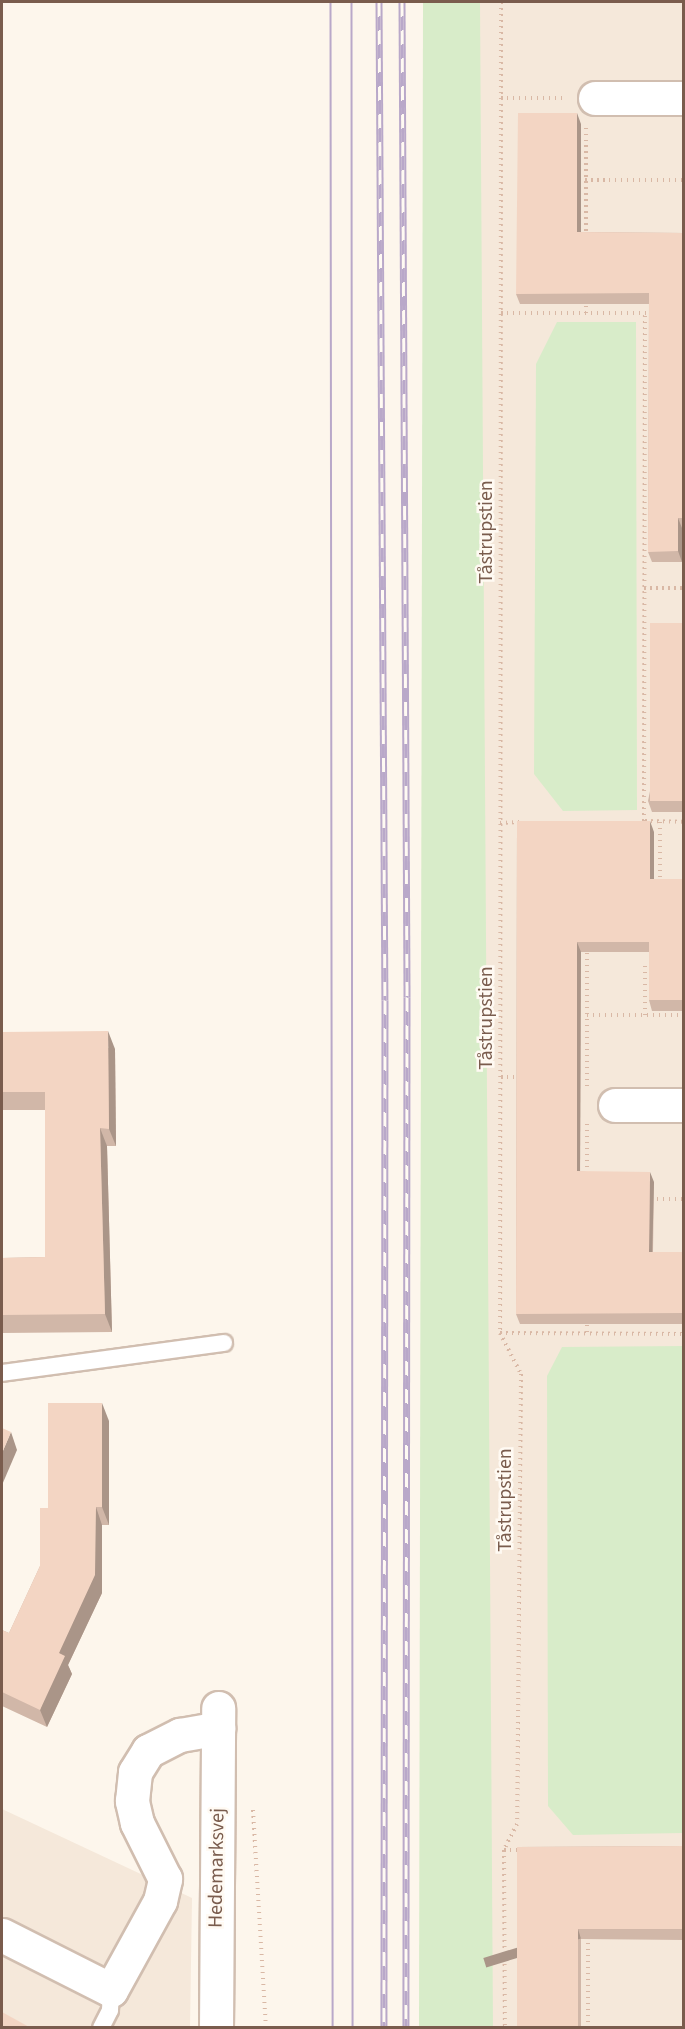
<!DOCTYPE html>
<html>
<head>
<meta charset="utf-8">
<style>
	body { margin:0 }
	#map { position:relative; width:685px; height:2029px; overflow:hidden; background:#fdf6ec; font-family:"Source Sans 3",sans-serif }
	div>[style] { position:absolute }
	[style*='--x'] { left:calc(var(--x)*1px); top:calc(var(--y)*1px); width:calc(var(--w)*1px); rotate:calc(var(--a)*1deg) }
	.residential>* { inset:0; background:#f5e8da; transform-origin:0 0 }
	.green>* { inset:0; background:#d8ecc9 }
	.path>* { height:4px; margin-top:-2px; transform-origin:0; background:repeating-linear-gradient(90deg,#d9b8a5 0 1.5px,transparent 0 6px) }
	.roads { filter:drop-shadow(2px 0 #d1beb0) drop-shadow(-2px 0 #d1beb0) drop-shadow(0 2px #d1beb0) drop-shadow(0 -2px #d1beb0) }
	.lane>* { height:16px; margin:-8px; padding:0 8px; transform-origin:8px; border-radius:8px; background:#fff }
	.street>* { height:33px; margin:-16.5px; padding:0 16.5px; transform-origin:16.5px; border-radius:16.5px; background:#fff }
	.secondary>* { height:33px; margin:-16.5px; padding:0 16.5px; transform-origin:16.5px; border-radius:16.5px; background:#fff }
	.tram>* { height:1.5px; margin:-0.75px; padding:0 0.75px; transform-origin:0.75px; border-radius:0.75px; background:#b9a8c9 }
	.rail>* { height:7px; margin-top:-3.5px; transform-origin:0; background:repeating-linear-gradient(90deg,#fffaf3 0 14px,#b9a8c9 0 28px); box-sizing:border-box; border-block:2px solid #b9a8c9 }
	.wall>* { inset:0; background:#d1b7a8 }
	.shaded-wall>* { inset:0; background:#aa9588; transform-origin:0 0 }
	.building>* { inset:0; background:#f3d5c3; transform-origin:0 0 }
	span { translate:-50% -50%; white-space:nowrap; text-align:center; line-height:1.15; -webkit-text-stroke:5px #fffaf3; paint-order:stroke }
	.street-label { font-size:20px; color:#7a5c4d }
	.frame { position:absolute; inset:0; border:3px solid #7a5c4d; pointer-events:none }
</style>
</head>
<body>
<div id="map">
	<div class="residential">
		<div style="left:480px;top:2px;width:203px;height:2025px"></div>
		<div style="clip-path:polygon(2px 1809px,192px 1898px,190px 2027px,2px 2028px)"></div>
	</div>
	<div class="green">
		<div style="clip-path:polygon(423px 2px,480px 2px,493px 2028px,419px 2027px)"></div>
		<div style="clip-path:polygon(557px 322px,636px 322px,637px 810px,563px 811px,534px 774px,536px 364px)"></div>
		<div style="clip-path:polygon(683px 1346px,683px 1833px,573px 1835px,548px 1806px,547px 1376px,562px 1347px)"></div>
	</div>
	<div class="path">
		<div style="--x:501;--y:2;--w:1331;--a:90.04"></div>
		<div style="--x:500;--y:1333;--w:46;--a:62.9"></div>
		<div style="--x:521;--y:1374;--w:450;--a:90.5"></div>
		<div style="--x:517;--y:1824;--w:29;--a:117"></div>
		<div style="--x:504;--y:1850;--w:178;--a:89.7"></div>
		<div style="--x:501;--y:98;--w:62;--a:0"></div>
		<div style="--x:585;--y:180;--w:99;--a:0"></div>
		<div style="--x:586;--y:237;--w:109;--a:-90"></div>
		<div style="--x:501;--y:313;--w:152;--a:0"></div>
		<div style="--x:586;--y:313;--w:14;--a:-90"></div>
		<div style="--x:644;--y:588;--w:40;--a:0"></div>
		<div style="--x:644;--y:821;--w:508;--a:-89.89"></div>
		<div style="--x:645;--y:821;--w:39;--a:1"></div>
		<div style="--x:660;--y:822;--w:62;--a:90"></div>
		<div style="--x:500;--y:823;--w:21;--a:-3"></div>
		<div style="--x:587;--y:947;--w:139;--a:90"></div>
		<div style="--x:587;--y:1015;--w:97;--a:0"></div>
		<div style="--x:645;--y:1015;--w:52;--a:-90"></div>
		<div style="--x:501;--y:1077;--w:20;--a:0"></div>
		<div style="--x:587;--y:1124;--w:52;--a:90"></div>
		<div style="--x:651;--y:1199;--w:33;--a:0"></div>
		<div style="--x:587;--y:1319;--w:14;--a:90"></div>
		<div style="--x:500;--y:1333;--w:184;--a:0.3"></div>
		<div style="--x:253;--y:1810;--w:218;--a:86.6"></div>
		<div style="--x:504;--y:1850;--w:17;--a:0"></div>
		<div style="--x:588;--y:2028;--w:93;--a:-90"></div>
	</div>
	<div class="roads">
		<div class="lane">
			<div style="--x:2;--y:1373;--w:224;--a:-7.7"></div>
			<div style="--x:101;--y:2028;--w:20;--a:-63"></div>
			<div style="--x:110;--y:2010;--w:20;--a:-87"></div>
		</div>
		<div class="street">
			<div style="--x:595;--y:98;--w:89;--a:0"></div>
			<div style="--x:615;--y:1105;--w:69;--a:0"></div>
			<div style="--x:2;--y:1935;--w:122;--a:26.8"></div>
			<div style="--x:111;--y:1990;--w:102;--a:-61.2"></div>
			<div style="--x:160;--y:1901;--w:23;--a:-77"></div>
			<div style="--x:165;--y:1879;--w:63;--a:-116.6"></div>
			<div style="--x:137;--y:1823;--w:23;--a:-103"></div>
			<div style="--x:132;--y:1801;--w:29;--a:-84"></div>
			<div style="--x:135;--y:1772;--w:25;--a:-58"></div>
			<div style="--x:148;--y:1751;--w:36;--a:-27"></div>
			<div style="--x:180;--y:1735;--w:39;--a:-10"></div>
		</div>
		<div class="secondary">
			<div style="--x:216;--y:2028;--w:320;--a:-89.6"></div>
		</div>
	</div>
	<div class="tram">
		<div style="--x:331;--y:2;--w:2026;--a:89.94"></div>
		<div style="--x:352;--y:2;--w:2026;--a:89.97"></div>
	</div>
	<div class="rail">
		<div style="--x:379;--y:2;--w:998;--a:89.66"></div>
		<div style="--x:385;--y:1000;--w:1028;--a:90.06"></div>
		<div style="--x:402;--y:2;--w:995;--a:89.71"></div>
		<div style="--x:407;--y:997;--w:1031;--a:90.06"></div>
	</div>
	<div class="wall">
		<div style="clip-path:polygon(581px 124px,581px 232px,684px 233px,684px 528px,682px 528px,682px 562px,652px 562px,648px 552px,649px 304px,520px 304px,516px 294px)"></div>
		<div style="clip-path:polygon(684px 623px,684px 812px,652px 812px,648px 801px)"></div>
		<div style="clip-path:polygon(517px 821px,654px 832px,654px 879px,684px 879px,684px 1011px,652px 1011px,649px 1000px,649px 952px,581px 952px,580px 1171px,654px 1182px,653px 1252px,684px 1252px,684px 1324px,520px 1324px,516px 1314px)"></div>
		<div style="clip-path:polygon(2px 1032px,115px 1049px,116px 1146px,107px 1146px,112px 1332px,2px 1333px,2px 1258px,45px 1257px,45px 1110px,2px 1110px)"></div>
		<div style="clip-path:polygon(109px 1421px,109px 1525px,102px 1525px,102px 1593px,68px 1665px,72px 1674px,47px 1727px,2px 1706px,2px 1630px,9px 1633px,40px 1566px,48px 1508px)"></div>
		<div style="clip-path:polygon(684px 1846px,684px 1940px,581px 1939px,581px 2028px,517px 2028px,517px 1847px)"></div>
	</div>
	<div class="shaded-wall">
		<div style="clip-path:polygon(577px 113px,581px 124px,581px 243px,577px 232px)"></div>
		<div style="clip-path:polygon(678px 518px,682px 528px,682px 562px,678px 551px)"></div>
		<div style="clip-path:polygon(650px 821px,654px 832px,654px 889px,650px 879px)"></div>
		<div style="clip-path:polygon(577px 942px,581px 952px,580px 1182px,577px 1171px)"></div>
		<div style="clip-path:polygon(108px 1031px,115px 1049px,116px 1146px,109px 1129px)"></div>
		<div style="clip-path:polygon(100px 1128px,107px 1146px,112px 1332px,105px 1314px)"></div>
		<div style="clip-path:polygon(650px 1172px,654px 1182px,652px 1262px,649px 1252px)"></div>
		<div style="clip-path:polygon(102px 1403px,109px 1421px,109px 1525px,102px 1507px)"></div>
		<div style="clip-path:polygon(11px 1432px,17px 1450px,2px 1485px,2px 1453px)"></div>
		<div style="clip-path:polygon(96px 1507px,102px 1525px,102px 1593px,68px 1665px,72px 1674px,47px 1727px,40px 1710px,59px 1653px)"></div>
		<div style="left:578px;top:1929px;width:10px;height:99px;rotate:73deg"></div>
	</div>
	<div class="building">
		<div style="clip-path:polygon(518px 113px,577px 113px,577px 232px,684px 233px,684px 518px,678px 518px,678px 551px,648px 552px,649px 293px,516px 294px)"></div>
		<div style="left:650px;top:623px;width:34px;height:178px"></div>
		<div style="clip-path:polygon(517px 821px,650px 821px,650px 879px,684px 879px,684px 1000px,649px 1000px,649px 942px,577px 942px,577px 1171px,650px 1172px,649px 1252px,684px 1252px,684px 1313px,516px 1314px)"></div>
		<div style="clip-path:polygon(108px 1031px,109px 1129px,100px 1128px,105px 1314px,2px 1315px,2px 1258px,45px 1257px,45px 1092px,2px 1092px,2px 1032px)"></div>
		<div style="clip-path:polygon(48px 1403px,102px 1403px,102px 1507px,96px 1507px,95px 1575px,59px 1653px,65px 1656px,40px 1710px,2px 1692px,2px 1630px,9px 1633px,40px 1566px,40px 1508px,48px 1508px)"></div>
		<div style="clip-path:polygon(2px 1428px,11px 1432px,2px 1453px)"></div>
		<div style="clip-path:polygon(684px 1846px,684px 1929px,578px 1929px,578px 2028px,517px 2028px,517px 1847px)"></div>
		<div style="clip-path:polygon(2px 2012px,31px 2028px,2px 2028px)"></div>
	</div>
	<div class="street-label">
		<span style="left:486px;top:532px;rotate:-90deg">Tåstrupstien</span>
		<span style="left:486px;top:1018px;rotate:-90deg">Tåstrupstien</span>
		<span style="left:505px;top:1500px;rotate:-90deg">Tåstrupstien</span>
		<span style="left:217px;top:1868px;rotate:-89deg">Hedemarksvej</span>
	</div>
	<div class="frame"></div>
</div>
</body>
</html>
